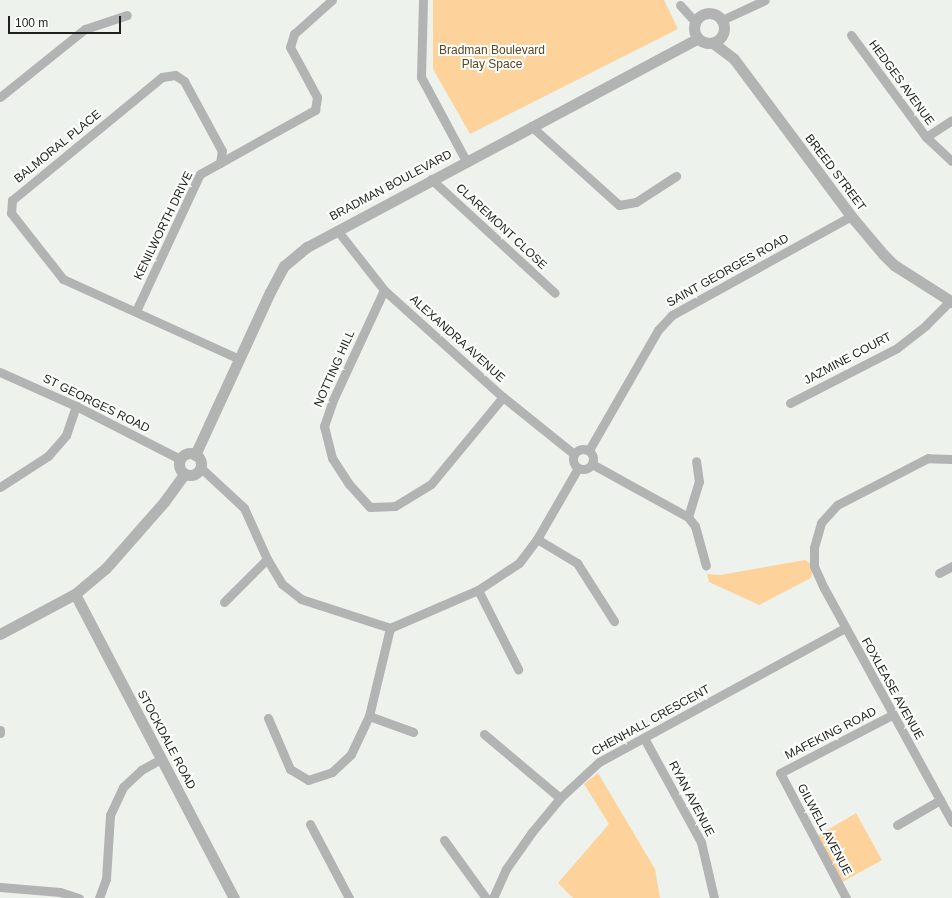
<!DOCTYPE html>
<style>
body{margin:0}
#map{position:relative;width:952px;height:898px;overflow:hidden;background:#eef2ed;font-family:Arial,sans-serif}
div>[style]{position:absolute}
.green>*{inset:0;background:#fed39b}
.minor>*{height:9px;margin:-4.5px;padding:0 4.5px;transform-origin:4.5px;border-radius:4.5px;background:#b1b4b3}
.minor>.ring{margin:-4.5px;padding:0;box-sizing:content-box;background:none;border:9px solid #b1b4b3;border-radius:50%}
.tertiary>*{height:11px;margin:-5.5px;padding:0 5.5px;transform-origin:5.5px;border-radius:5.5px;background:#b1b4b3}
.tertiary>.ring{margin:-5.5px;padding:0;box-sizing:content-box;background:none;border:11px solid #b1b4b3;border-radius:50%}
span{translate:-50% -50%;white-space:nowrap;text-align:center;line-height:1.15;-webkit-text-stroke:4px #fcfffc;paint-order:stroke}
.park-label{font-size:12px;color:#5e4420}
.street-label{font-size:12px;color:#1f201e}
.scale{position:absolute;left:8px;top:16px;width:113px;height:18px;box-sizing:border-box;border:2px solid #1f201e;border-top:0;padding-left:5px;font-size:12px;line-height:14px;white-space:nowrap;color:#1f201e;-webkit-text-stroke:3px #fcfffc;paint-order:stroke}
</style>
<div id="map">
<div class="green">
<i style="clip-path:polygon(433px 0,664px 0,678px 29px,470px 134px,433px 69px)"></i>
<i style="clip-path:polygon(805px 560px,814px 566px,811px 578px,759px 605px,709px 582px,707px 574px,720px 575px)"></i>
<i style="clip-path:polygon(598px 773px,655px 869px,660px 898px,573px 898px,558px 883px,609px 824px,584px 784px)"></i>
<i style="clip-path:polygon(856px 813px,882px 860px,839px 884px,814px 838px)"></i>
</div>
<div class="minor">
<i style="left:423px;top:0;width:77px;rotate:91.5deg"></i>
<i style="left:421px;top:77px;width:95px;rotate:61.8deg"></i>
<i style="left:680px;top:5px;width:24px;rotate:48deg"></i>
<i style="left:722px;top:20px;width:47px;rotate:-24.9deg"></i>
<i style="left:851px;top:35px;width:127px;rotate:53.7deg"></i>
<i style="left:926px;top:137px;width:35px;rotate:43deg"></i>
<i style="left:0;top:97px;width:109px;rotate:-38.7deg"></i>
<i style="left:85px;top:29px;width:44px;rotate:-18.4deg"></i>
<i style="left:531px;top:126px;width:118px;rotate:41.9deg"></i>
<i style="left:619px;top:205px;width:17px;rotate:-10deg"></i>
<i style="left:636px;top:202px;width:48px;rotate:-33deg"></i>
<i style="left:926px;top:137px;width:31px;rotate:-33deg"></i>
<i style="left:220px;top:163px;width:12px;rotate:-81deg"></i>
<i style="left:222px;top:151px;width:80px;rotate:-118.5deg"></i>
<i style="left:184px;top:81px;width:11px;rotate:-146deg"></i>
<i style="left:175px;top:75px;width:13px;rotate:171deg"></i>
<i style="left:162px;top:77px;width:194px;rotate:140.6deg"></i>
<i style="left:12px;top:200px;width:13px;rotate:94deg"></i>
<i style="left:11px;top:213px;width:84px;rotate:51.8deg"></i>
<i style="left:63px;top:279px;width:193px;rotate:24.4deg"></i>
<i style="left:431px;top:179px;width:168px;rotate:42.6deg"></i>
<i style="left:337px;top:230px;width:76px;rotate:51.9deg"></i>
<i style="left:384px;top:290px;width:160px;rotate:42deg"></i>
<i style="left:503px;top:397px;width:91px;rotate:38.8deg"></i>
<i style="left:384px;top:290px;width:121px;rotate:114.9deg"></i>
<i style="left:333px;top:400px;width:28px;rotate:109deg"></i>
<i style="left:324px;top:426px;width:33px;rotate:76deg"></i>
<i style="left:332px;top:458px;width:31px;rotate:57deg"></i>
<i style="left:349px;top:484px;width:31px;rotate:48deg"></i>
<i style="left:370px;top:507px;width:25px;rotate:-2deg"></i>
<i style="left:395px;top:506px;width:42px;rotate:-31.4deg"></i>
<i style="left:431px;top:484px;width:113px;rotate:-50.4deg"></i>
<i style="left:136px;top:311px;width:151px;rotate:-65deg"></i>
<i style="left:200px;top:174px;width:132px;rotate:-29.1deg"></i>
<i style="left:315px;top:110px;width:13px;rotate:-81deg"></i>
<i style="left:317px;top:97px;width:57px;rotate:-118.4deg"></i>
<i style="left:290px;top:47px;width:14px;rotate:-73deg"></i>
<i style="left:294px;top:34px;width:51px;rotate:-41.8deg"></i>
<i style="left:0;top:372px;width:83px;rotate:24.1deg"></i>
<i style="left:76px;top:406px;width:117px;rotate:27deg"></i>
<i style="left:790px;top:403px;width:120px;rotate:-27.2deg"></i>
<i style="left:897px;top:348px;width:37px;rotate:-38deg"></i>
<i style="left:926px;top:325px;width:34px;rotate:-45deg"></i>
<i class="ring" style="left:573px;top:449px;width:11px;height:11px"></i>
<i style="left:589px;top:450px;width:138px;rotate:-60.1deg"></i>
<i style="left:658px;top:330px;width:21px;rotate:-47deg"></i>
<i style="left:672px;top:315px;width:205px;rotate:-28.9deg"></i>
<i style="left:952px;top:459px;width:24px;rotate:-178deg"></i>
<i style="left:928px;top:458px;width:102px;rotate:152.7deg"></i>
<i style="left:837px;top:505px;width:24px;rotate:132deg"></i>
<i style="left:821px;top:523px;width:26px;rotate:106deg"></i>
<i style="left:814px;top:548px;width:18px;rotate:90deg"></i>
<i style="left:814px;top:566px;width:24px;rotate:66deg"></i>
<i style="left:824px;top:588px;width:267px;rotate:61.3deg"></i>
<i style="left:592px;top:464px;width:110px;rotate:28.9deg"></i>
<i style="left:688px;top:517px;width:11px;rotate:52deg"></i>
<i style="left:695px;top:526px;width:41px;rotate:74.6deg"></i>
<i style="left:201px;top:468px;width:59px;rotate:42.9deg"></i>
<i style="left:244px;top:508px;width:56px;rotate:65.7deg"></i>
<i style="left:267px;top:559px;width:29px;rotate:59deg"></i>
<i style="left:282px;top:584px;width:24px;rotate:38deg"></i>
<i style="left:301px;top:599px;width:94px;rotate:18deg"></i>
<i style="left:390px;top:628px;width:96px;rotate:-23.4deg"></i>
<i style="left:478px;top:590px;width:49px;rotate:-33.4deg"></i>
<i style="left:519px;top:563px;width:30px;rotate:-53deg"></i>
<i style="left:537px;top:539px;width:82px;rotate:-60deg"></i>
<i style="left:0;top:487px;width:57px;rotate:-32.9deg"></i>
<i style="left:48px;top:456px;width:28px;rotate:-49deg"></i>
<i style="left:66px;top:435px;width:31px;rotate:-71deg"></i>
<i style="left:688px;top:517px;width:37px;rotate:-73deg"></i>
<i style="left:699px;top:482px;width:21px;rotate:-98deg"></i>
<i style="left:537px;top:539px;width:47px;rotate:31deg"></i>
<i style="left:577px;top:563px;width:69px;rotate:57.5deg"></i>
<i style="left:939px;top:573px;width:15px;rotate:-28deg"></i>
<i style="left:478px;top:590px;width:89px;rotate:63.1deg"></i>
<i style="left:224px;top:602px;width:61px;rotate:-45deg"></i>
<i style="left:369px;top:716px;width:47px;rotate:20deg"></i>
<i style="left:268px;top:718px;width:56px;rotate:66.7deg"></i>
<i style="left:290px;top:769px;width:21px;rotate:31deg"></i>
<i style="left:308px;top:780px;width:25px;rotate:-18deg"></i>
<i style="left:332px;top:772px;width:26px;rotate:-43deg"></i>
<i style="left:351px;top:754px;width:42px;rotate:-64.7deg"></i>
<i style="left:369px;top:716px;width:90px;rotate:-76.6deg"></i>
<i style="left:0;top:730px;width:3px;rotate:90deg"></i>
<i style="left:484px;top:734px;width:99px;rotate:40.1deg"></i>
<i style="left:644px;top:738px;width:119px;rotate:61.3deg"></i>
<i style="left:701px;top:842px;width:57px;rotate:76.9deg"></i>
<i style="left:310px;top:824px;width:84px;rotate:62.2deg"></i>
<i style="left:897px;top:825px;width:50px;rotate:-30.2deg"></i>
<i style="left:444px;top:840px;width:72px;rotate:54.1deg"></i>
<i style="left:0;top:887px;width:60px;rotate:4.8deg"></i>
<i style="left:60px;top:892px;width:20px;rotate:18deg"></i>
<i style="left:99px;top:898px;width:20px;rotate:-70deg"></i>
<i style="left:106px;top:879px;width:64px;rotate:-86.4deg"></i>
<i style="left:110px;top:815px;width:31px;rotate:-65deg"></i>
<i style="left:123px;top:787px;width:25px;rotate:-43deg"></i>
<i style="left:141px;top:770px;width:23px;rotate:-29deg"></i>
<i style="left:493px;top:898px;width:32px;rotate:-66deg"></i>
<i style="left:506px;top:869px;width:45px;rotate:-54.9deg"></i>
<i style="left:532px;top:832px;width:44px;rotate:-50.5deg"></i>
<i style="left:560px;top:798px;width:53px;rotate:-42.7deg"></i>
<i style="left:599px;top:762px;width:280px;rotate:-28.6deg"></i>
<i style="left:846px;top:898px;width:141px;rotate:-117.8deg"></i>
<i style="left:780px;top:773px;width:126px;rotate:-27.4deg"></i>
</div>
<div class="tertiary">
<i class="ring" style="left:694px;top:13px;width:19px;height:19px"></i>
<i style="left:713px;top:43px;width:26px;rotate:37deg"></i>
<i style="left:734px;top:59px;width:196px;rotate:53.3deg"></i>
<i style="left:851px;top:216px;width:50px;rotate:49.9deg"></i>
<i style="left:883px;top:254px;width:16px;rotate:45deg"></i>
<i style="left:894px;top:265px;width:69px;rotate:32.5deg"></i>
<i class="ring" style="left:179px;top:453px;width:11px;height:11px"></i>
<i style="left:195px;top:455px;width:179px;rotate:-65.3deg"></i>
<i style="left:270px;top:292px;width:30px;rotate:-62deg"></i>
<i style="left:284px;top:266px;width:30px;rotate:-40deg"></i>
<i style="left:307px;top:247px;width:443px;rotate:-28.1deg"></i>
<i style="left:75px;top:594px;width:343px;rotate:62.4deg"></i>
<i style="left:0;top:634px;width:85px;rotate:-28.1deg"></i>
<i style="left:75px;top:594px;width:40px;rotate:-40deg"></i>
<i style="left:106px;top:568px;width:88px;rotate:-48.7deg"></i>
<i style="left:164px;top:502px;width:34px;rotate:-54deg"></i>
</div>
<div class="park-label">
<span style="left:492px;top:58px">Bradman Boulevard<br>Play Space</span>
</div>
<div class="street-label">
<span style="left:901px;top:83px;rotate:54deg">HEDGES AVENUE</span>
<span style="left:58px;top:147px;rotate:-39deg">BALMORAL PLACE</span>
<span style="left:835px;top:173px;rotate:53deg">BREED STREET</span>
<span style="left:391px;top:186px;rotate:-28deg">BRADMAN BOULEVARD</span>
<span style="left:164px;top:226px;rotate:-64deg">KENILWORTH DRIVE</span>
<span style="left:501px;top:227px;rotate:43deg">CLAREMONT CLOSE</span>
<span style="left:728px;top:271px;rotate:-29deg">SAINT GEORGES ROAD</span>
<span style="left:457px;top:339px;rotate:42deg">ALEXANDRA AVENUE</span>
<span style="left:848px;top:359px;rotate:-28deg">JAZMINE COURT</span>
<span style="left:335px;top:369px;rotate:-66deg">NOTTING HILL</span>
<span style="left:96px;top:404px;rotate:26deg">ST GEORGES ROAD</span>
<span style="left:892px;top:689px;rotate:61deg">FOXLEASE AVENUE</span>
<span style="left:651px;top:721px;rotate:-29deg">CHENHALL CRESCENT</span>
<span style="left:831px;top:734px;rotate:-27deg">MAFEKING ROAD</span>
<span style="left:166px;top:740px;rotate:62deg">STOCKDALE ROAD</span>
<span style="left:691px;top:799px;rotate:62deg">RYAN AVENUE</span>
<span style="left:824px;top:830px;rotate:62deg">GILWELL AVENUE</span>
</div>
<div class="scale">100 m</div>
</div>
